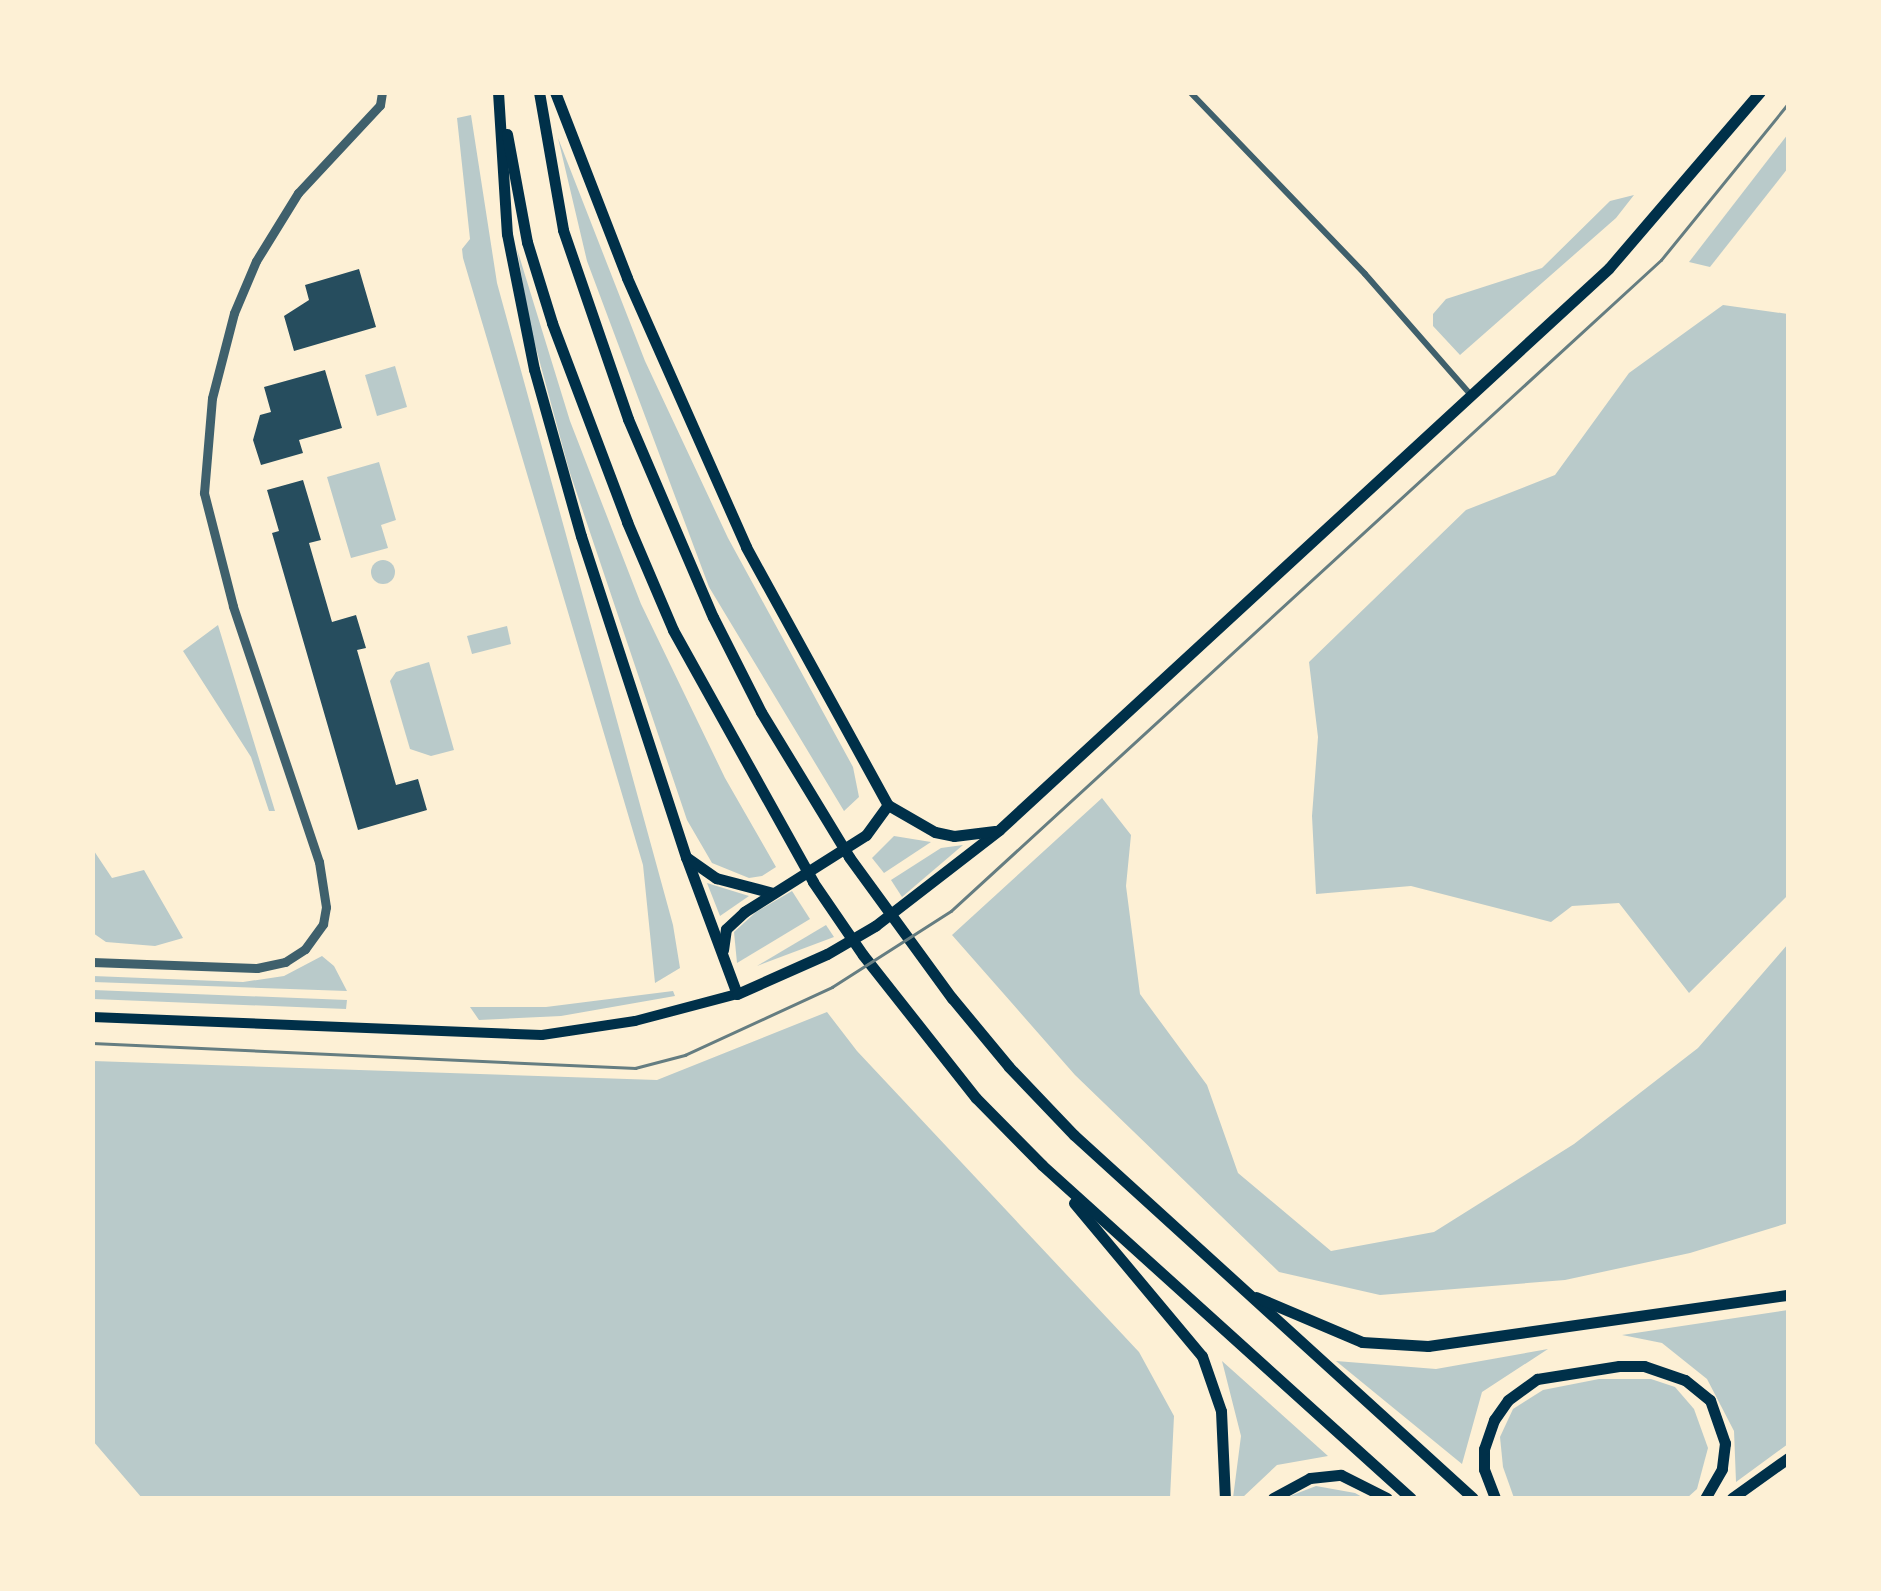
<!DOCTYPE html>
<style>
body{margin:0}
#map{position:relative;width:1881px;height:1591px;overflow:hidden;background:#fdf0d5;font-family:"Work Sans",sans-serif}
div>[style]{position:absolute}
.green>*{inset:0;background:#b9caca}
.round{border-radius:50%}
.building>*{inset:0;background:#264d5e}
.minor>*{height:6px;margin:-3px;padding:0 3px;transform-origin:3px;border-radius:3px;background:#3f606c}
.tertiary>*{height:9px;margin:-4.5px;padding:0 4.5px;transform-origin:4.5px;border-radius:4.5px;background:#3f606c}
.secondary>*{height:10px;margin:-5px;padding:0 5px;transform-origin:5px;border-radius:5px;background:#003049}
.primary>*{height:11px;margin:-5.5px;padding:0 5.5px;transform-origin:5.5px;border-radius:5.5px;background:#003049}
.tram>*{height:2.5px;margin:-1.25px;padding:0 1.25px;transform-origin:1.25px;border-radius:1.25px;background:#657d81}
span{translate:-50% -50%;white-space:nowrap;text-align:center;line-height:1.15;-webkit-text-stroke:10px #fdf0d5;paint-order:stroke}
.frame{position:absolute;inset:0;border:95px solid #fdf0d5;pointer-events:none}
</style>
<div id="map">
<div class="green">
<i style="clip-path:polygon(471px 115px,497px 283px,673px 925px,680px 968px,655px 983px,643px 865px,463px 258px,462px 249px,470px 239px,457px 118px)"></i>
<i style="clip-path:polygon(1788px 134px,1788px 168px,1710px 267px,1689px 262px)"></i>
<i style="clip-path:polygon(558px 138px,645px 361px,728px 538px,853px 767px,859px 797px,844px 811px,709px 587px,587px 261px)"></i>
<i style="clip-path:polygon(1634px 195px,1616px 218px,1460px 355px,1433px 326px,1433px 314px,1446px 299px,1542px 268px,1610px 201px)"></i>
<i style="clip-path:polygon(517px 249px,570px 421px,641px 604px,725px 778px,776px 867px,762px 876px,749px 878px,712px 863px,687px 820px,569px 470px,530px 326px)"></i>
<i style="clip-path:polygon(1723px 305px,1788px 314px,1788px 895px,1689px 993px,1619px 903px,1572px 906px,1551px 922px,1411px 886px,1316px 894px,1312px 816px,1318px 737px,1309px 662px,1466px 510px,1555px 475px,1629px 373px)"></i>
<i style="clip-path:polygon(395px 366px,407px 407px,377px 416px,365px 375px)"></i>
<i style="clip-path:polygon(379px 462px,396px 520px,381px 525px,388px 548px,351px 558px,327px 477px)"></i>
<i class="round" style="left:371px;top:560px;width:24px;height:24px"></i>
<i style="clip-path:polygon(218px 625px,275px 811px,269px 811px,251px 757px,183px 651px)"></i>
<i style="clip-path:polygon(507px 626px,511px 644px,472px 654px,467px 636px)"></i>
<i style="clip-path:polygon(429px 662px,454px 750px,431px 756px,410px 749px,390px 681px,396px 672px)"></i>
<i style="clip-path:polygon(1102px 798px,1131px 835px,1126px 886px,1140px 994px,1207px 1085px,1238px 1173px,1331px 1251px,1434px 1232px,1574px 1144px,1698px 1048px,1788px 944px,1788px 1223px,1690px 1253px,1565px 1280px,1380px 1295px,1279px 1272px,1075px 1075px,952px 935px)"></i>
<i style="clip-path:polygon(894px 836px,931px 842px,884px 873px,872px 858px)"></i>
<i style="clip-path:polygon(963px 845px,902px 897px,891px 880px,941px 848px)"></i>
<i style="clip-path:polygon(92px 848px,112px 878px,144px 870px,183px 938px,155px 946px,106px 942px,93px 933px)"></i>
<i style="clip-path:polygon(707px 883px,749px 896px,720px 916px)"></i>
<i style="clip-path:polygon(792px 891px,810px 919px,737px 963px,734px 932px,756px 912px)"></i>
<i style="clip-path:polygon(826px 925px,834px 937px,757px 966px)"></i>
<i style="clip-path:polygon(322px 956px,334px 966px,347px 991px,93px 982px,93px 976px,243px 982px,284px 976px)"></i>
<i style="clip-path:polygon(93px 990px,347px 1000px,346px 1009px,93px 999px)"></i>
<i style="clip-path:polygon(673px 991px,675px 996px,561px 1016px,479px 1020px,470px 1007px,546px 1007px)"></i>
<i style="clip-path:polygon(827px 1012px,857px 1051px,1139px 1352px,1174px 1416px,1170px 1498px,142px 1498px,93px 1441px,93px 1061px,657px 1080px)"></i>
<i style="clip-path:polygon(1788px 1310px,1788px 1444px,1736px 1482px,1734px 1431px,1707px 1379px,1662px 1343px,1622px 1335px)"></i>
<i style="clip-path:polygon(1548px 1349px,1482px 1392px,1462px 1464px,1336px 1361px,1436px 1369px)"></i>
<i style="clip-path:polygon(1222px 1361px,1328px 1456px,1277px 1465px,1242px 1498px,1233px 1498px,1241px 1436px)"></i>
<i style="clip-path:polygon(1599px 1379px,1651px 1379px,1675px 1387px,1694px 1409px,1708px 1448px,1697px 1489px,1687px 1498px,1514px 1498px,1503px 1467px,1500px 1437px,1513px 1409px,1543px 1390px)"></i>
<i style="clip-path:polygon(1316px 1486px,1355px 1493px,1364px 1498px,1285px 1498px)"></i>
</div>
<div class="building">
<i style="clip-path:polygon(359px 269px,376px 327px,294px 351px,284px 316px,309px 300px,305px 285px)"></i>
<i style="clip-path:polygon(325px 370px,342px 428px,299px 440px,303px 453px,261px 465px,253px 440px,260px 415px,271px 412px,264px 387px)"></i>
<i style="clip-path:polygon(303px 480px,321px 540px,309px 543px,332px 622px,356px 615px,366px 648px,357px 650px,396px 785px,418px 779px,427px 810px,358px 830px,272px 533px,279px 531px,267px 490px)"></i>
</div>
<div class="minor">
<i style="left:1190px;top:92px;width:252px;rotate:46.1deg"></i>
<i style="left:1365px;top:274px;width:159px;rotate:48.8deg"></i>
</div>
<div class="tertiary">
<i style="left:92px;top:962px;width:165px;rotate:2.1deg"></i>
<i style="left:257px;top:968px;width:29px;rotate:-12deg"></i>
<i style="left:285px;top:962px;width:24px;rotate:-33deg"></i>
<i style="left:305px;top:949px;width:31px;rotate:-54deg"></i>
<i style="left:323px;top:924px;width:17px;rotate:-80deg"></i>
<i style="left:326px;top:907px;width:46px;rotate:-98.8deg"></i>
<i style="left:319px;top:862px;width:270px;rotate:-108.6deg"></i>
<i style="left:233px;top:606px;width:117px;rotate:-104.4deg"></i>
<i style="left:204px;top:493px;width:95px;rotate:-85.2deg"></i>
<i style="left:212px;top:398px;width:88px;rotate:-75.5deg"></i>
<i style="left:234px;top:313px;width:56px;rotate:-67.1deg"></i>
<i style="left:256px;top:261px;width:80px;rotate:-58.3deg"></i>
<i style="left:298px;top:193px;width:120px;rotate:-47deg"></i>
<i style="left:380px;top:105px;width:13px;rotate:-81deg"></i>
</div>
<div class="secondary">
<i style="left:92px;top:1017px;width:450px;rotate:2.3deg"></i>
<i style="left:542px;top:1035px;width:94px;rotate:-8.6deg"></i>
<i style="left:635px;top:1021px;width:106px;rotate:-14.8deg"></i>
</div>
<div class="primary">
<i style="left:498px;top:92px;width:142px;rotate:86.4deg"></i>
<i style="left:507px;top:234px;width:138px;rotate:78.7deg"></i>
<i style="left:534px;top:369px;width:173px;rotate:74.3deg"></i>
<i style="left:581px;top:536px;width:338px;rotate:71.9deg"></i>
<i style="left:686px;top:857px;width:146px;rotate:69.6deg"></i>
<i style="left:737px;top:994px;width:98px;rotate:-24deg"></i>
<i style="left:827px;top:954px;width:56px;rotate:-30.3deg"></i>
<i style="left:875px;top:926px;width:157px;rotate:-37.7deg"></i>
<i style="left:999px;top:830px;width:829px;rotate:-42.65deg"></i>
<i style="left:1609px;top:268px;width:232px;rotate:-49.4deg"></i>
<i style="left:539px;top:92px;width:140px;rotate:80.1deg"></i>
<i style="left:563px;top:230px;width:200px;rotate:71deg"></i>
<i style="left:628px;top:419px;width:215px;rotate:66.8deg"></i>
<i style="left:713px;top:617px;width:106px;rotate:63.2deg"></i>
<i style="left:761px;top:712px;width:170px;rotate:58.7deg"></i>
<i style="left:849px;top:857px;width:175px;rotate:53.9deg"></i>
<i style="left:952px;top:998px;width:89px;rotate:50.4deg"></i>
<i style="left:1009px;top:1067px;width:94px;rotate:46.3deg"></i>
<i style="left:1074px;top:1135px;width:539px;rotate:42.3deg"></i>
<i style="left:555px;top:92px;width:199px;rotate:68.8deg"></i>
<i style="left:627px;top:278px;width:294px;rotate:66.1deg"></i>
<i style="left:746px;top:547px;width:294px;rotate:61.2deg"></i>
<i style="left:888px;top:805px;width:54px;rotate:29.9deg"></i>
<i style="left:935px;top:832px;width:19px;rotate:12deg"></i>
<i style="left:954px;top:836px;width:41px;rotate:-7deg"></i>
<i style="left:507px;top:134px;width:110px;rotate:79.5deg"></i>
<i style="left:527px;top:242px;width:85px;rotate:72.8deg"></i>
<i style="left:552px;top:323px;width:213px;rotate:69.3deg"></i>
<i style="left:627px;top:522px;width:117px;rotate:66.9deg"></i>
<i style="left:673px;top:630px;width:288px;rotate:60.9deg"></i>
<i style="left:813px;top:882px;width:88px;rotate:55.6deg"></i>
<i style="left:863px;top:955px;width:182px;rotate:51.7deg"></i>
<i style="left:976px;top:1098px;width:94px;rotate:45.4deg"></i>
<i style="left:1042px;top:1165px;width:497px;rotate:42.1deg"></i>
<i style="left:686px;top:857px;width:37px;rotate:35deg"></i>
<i style="left:716px;top:878px;width:59px;rotate:14.7deg"></i>
<i style="left:723px;top:950px;width:21px;rotate:-82deg"></i>
<i style="left:726px;top:929px;width:25px;rotate:-43deg"></i>
<i style="left:744px;top:912px;width:144px;rotate:-32.3deg"></i>
<i style="left:866px;top:835px;width:37px;rotate:-54deg"></i>
<i style="left:1074px;top:1203px;width:199px;rotate:50.1deg"></i>
<i style="left:1202px;top:1356px;width:58px;rotate:70.9deg"></i>
<i style="left:1221px;top:1411px;width:87px;rotate:87.4deg"></i>
<i style="left:1256px;top:1297px;width:115px;rotate:23deg"></i>
<i style="left:1362px;top:1342px;width:66px;rotate:3.5deg"></i>
<i style="left:1428px;top:1346px;width:364px;rotate:-8.1deg"></i>
<i style="left:1273px;top:1498px;width:42px;rotate:-28.4deg"></i>
<i style="left:1310px;top:1478px;width:31px;rotate:-6deg"></i>
<i style="left:1341px;top:1475px;width:51px;rotate:26.6deg"></i>
<i style="left:1495px;top:1498px;width:31px;rotate:-111deg"></i>
<i style="left:1484px;top:1469px;width:20px;rotate:-90deg"></i>
<i style="left:1484px;top:1449px;width:31px;rotate:-71deg"></i>
<i style="left:1494px;top:1420px;width:24px;rotate:-55deg"></i>
<i style="left:1508px;top:1400px;width:36px;rotate:-36deg"></i>
<i style="left:1537px;top:1379px;width:83px;rotate:-9deg"></i>
<i style="left:1619px;top:1366px;width:25px"></i>
<i style="left:1644px;top:1366px;width:43px;rotate:18.9deg"></i>
<i style="left:1685px;top:1380px;width:32px;rotate:39deg"></i>
<i style="left:1710px;top:1400px;width:46px;rotate:70.8deg"></i>
<i style="left:1725px;top:1443px;width:26px;rotate:97deg"></i>
<i style="left:1722px;top:1469px;width:34px;rotate:120deg"></i>
<i style="left:1732px;top:1498px;width:69px;rotate:-35.5deg"></i>
</div>
<div class="tram">
<i style="left:92px;top:1043px;width:544px;rotate:2.64deg"></i>
<i style="left:635px;top:1068px;width:52px;rotate:-14.6deg"></i>
<i style="left:685px;top:1055px;width:162px;rotate:-24.8deg"></i>
<i style="left:832px;top:987px;width:141px;rotate:-32.6deg"></i>
<i style="left:951px;top:911px;width:963px;rotate:-42.52deg"></i>
<i style="left:1661px;top:260px;width:201px;rotate:-50.9deg"></i>
</div>
<div class="frame"></div>
</div>
